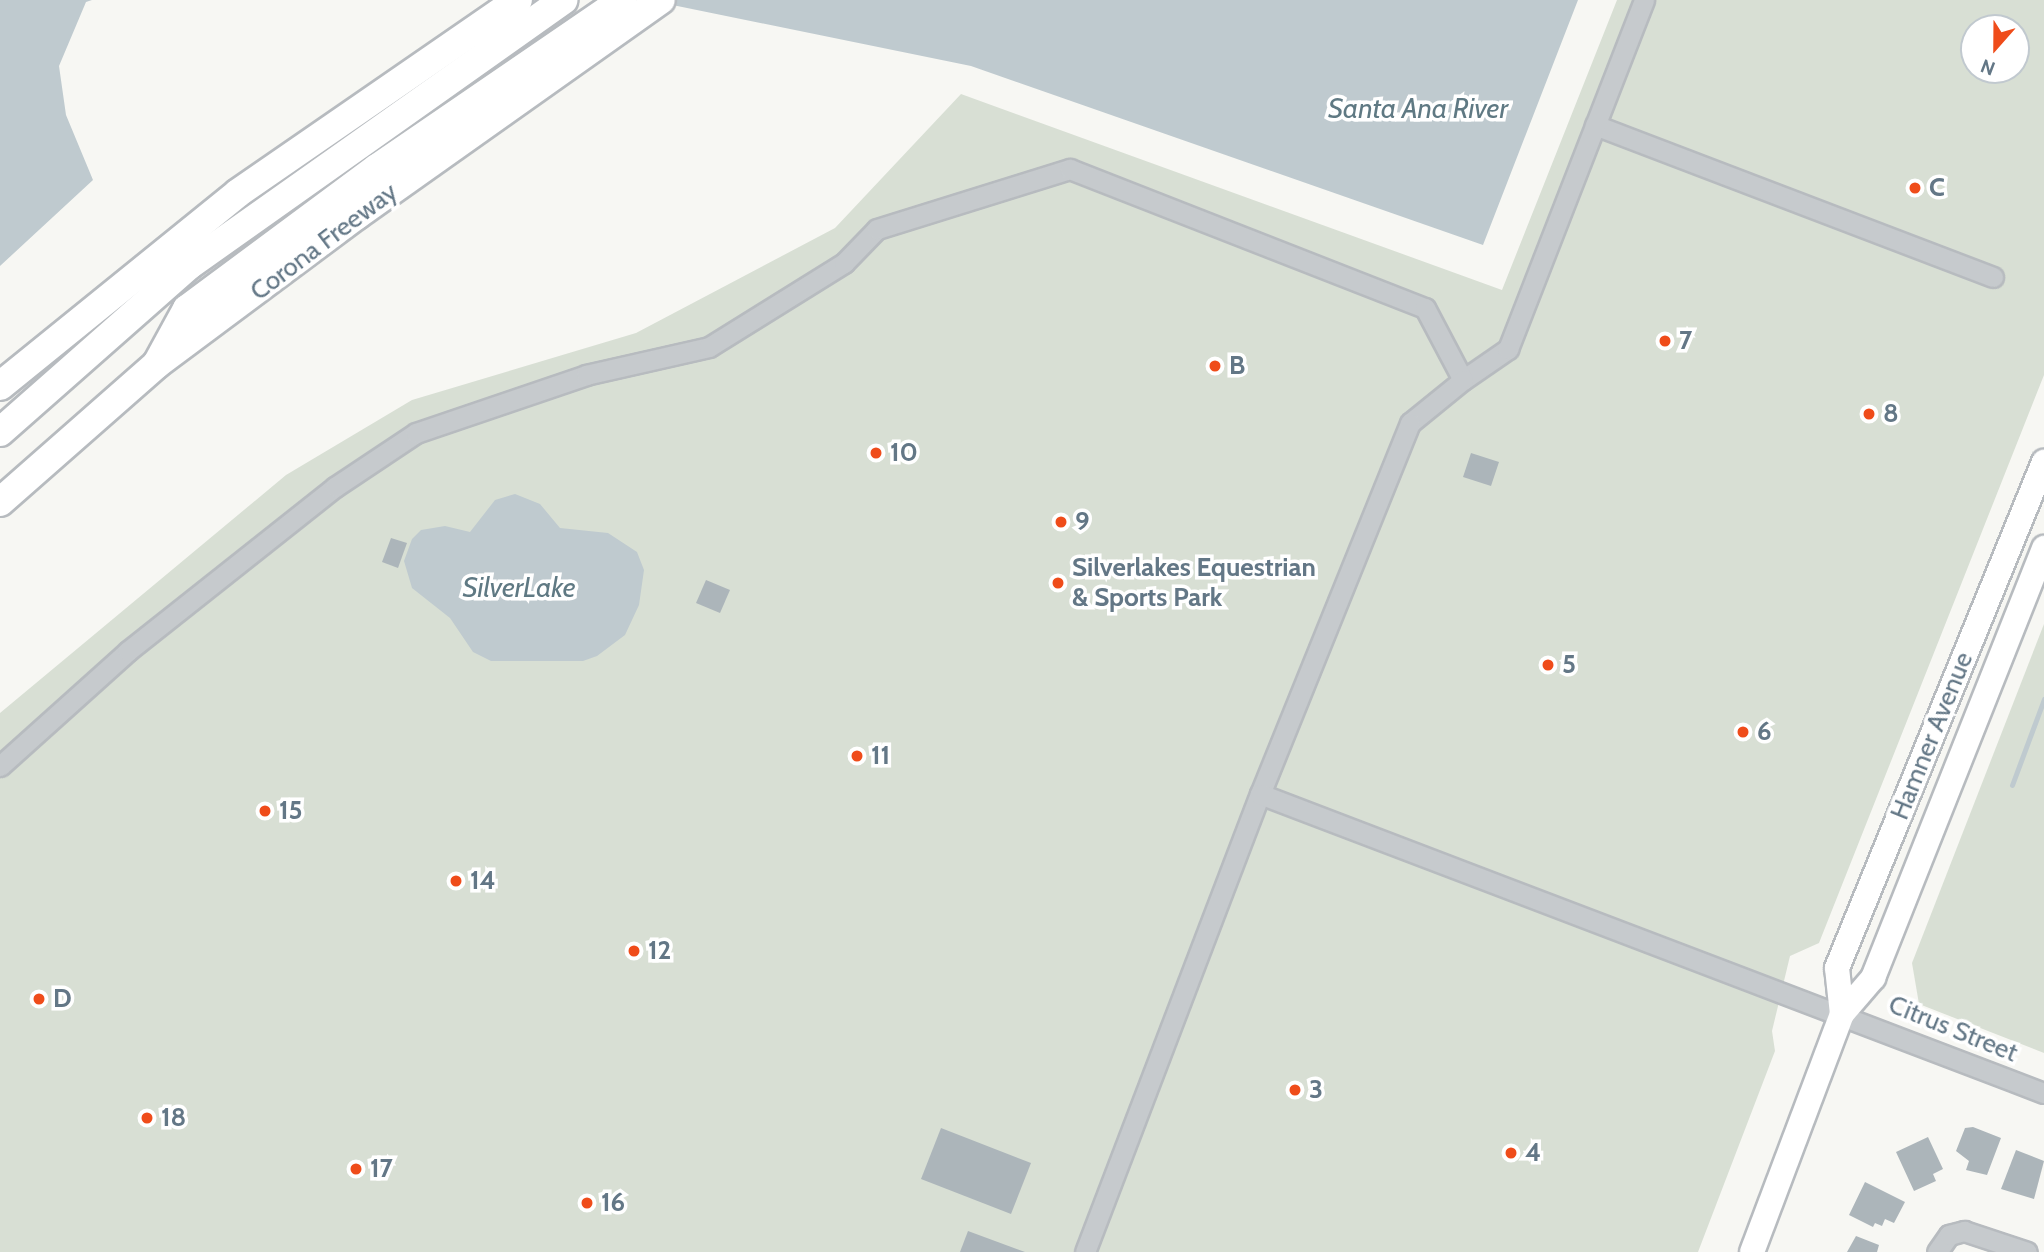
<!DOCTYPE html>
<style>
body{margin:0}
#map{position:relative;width:2044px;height:1252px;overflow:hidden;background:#f7f7f3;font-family:Cabin,sans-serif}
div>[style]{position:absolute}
.green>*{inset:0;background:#d8dfd4}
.water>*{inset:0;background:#bfcacf}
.stream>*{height:5px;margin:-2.5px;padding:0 2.5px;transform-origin:2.5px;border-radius:2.5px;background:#bfcacf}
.building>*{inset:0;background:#acb5ba}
.roads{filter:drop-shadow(2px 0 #b7bbbf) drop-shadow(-2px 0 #b7bbbf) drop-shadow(0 2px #b7bbbf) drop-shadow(0 -2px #b7bbbf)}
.minor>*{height:19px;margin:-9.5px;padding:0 9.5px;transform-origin:9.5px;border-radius:9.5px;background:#c6cacd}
.major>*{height:24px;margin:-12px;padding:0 12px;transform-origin:12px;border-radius:12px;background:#fff}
.highway>*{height:28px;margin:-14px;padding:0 14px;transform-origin:14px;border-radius:14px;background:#fff}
.dots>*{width:19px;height:19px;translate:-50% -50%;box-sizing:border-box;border:4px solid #fff;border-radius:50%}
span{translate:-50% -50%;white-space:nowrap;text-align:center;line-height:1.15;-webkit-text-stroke:7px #fff;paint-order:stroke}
.poi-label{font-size:26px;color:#637786;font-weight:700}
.left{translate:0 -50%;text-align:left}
.street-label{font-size:26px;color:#637786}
.water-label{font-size:28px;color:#5f7983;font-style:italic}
.north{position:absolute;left:1960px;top:14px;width:70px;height:70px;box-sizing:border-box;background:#fff;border:2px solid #c1c9cf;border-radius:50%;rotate:201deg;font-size:19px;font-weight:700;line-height:28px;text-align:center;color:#637786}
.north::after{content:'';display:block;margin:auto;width:24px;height:32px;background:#ef4c1a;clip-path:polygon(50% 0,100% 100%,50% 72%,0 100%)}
</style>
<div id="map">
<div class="green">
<i style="clip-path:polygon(evenodd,1617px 0,2044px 0,2044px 375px,1819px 943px,1790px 956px,1772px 1031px,1775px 1051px,1698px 1252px,0 1252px,0 713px,286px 475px,412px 400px,636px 333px,835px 228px,961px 94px,1502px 290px,1617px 0,1974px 28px,2016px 28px,2016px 70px,1974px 70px,1974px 28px)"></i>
<i style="clip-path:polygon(2044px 624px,2044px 1053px,1919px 1004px,1912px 963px)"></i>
</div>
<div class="water">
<i style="clip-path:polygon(0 0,92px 0,86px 2px,59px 66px,66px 115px,93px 180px,0 266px)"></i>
<i style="clip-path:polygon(648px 0,1578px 0,1483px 245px,971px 66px)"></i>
<i style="clip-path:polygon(515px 494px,540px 504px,560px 528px,608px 533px,637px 552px,644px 570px,639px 605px,625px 635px,597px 656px,583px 661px,491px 661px,473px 652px,450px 618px,412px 588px,404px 561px,412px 539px,421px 530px,445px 526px,470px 532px,495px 500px)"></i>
</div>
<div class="stream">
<i style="left:2012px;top:785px;width:92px;rotate:-69.6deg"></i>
</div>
<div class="building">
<i style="clip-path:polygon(1471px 453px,1499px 462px,1491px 486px,1463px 477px)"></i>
<i style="clip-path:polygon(391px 538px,407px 543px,398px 568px,382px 562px)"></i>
<i style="clip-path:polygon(706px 580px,730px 590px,720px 613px,696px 603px)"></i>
<i style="clip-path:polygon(1973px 1127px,2001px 1138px,1987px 1175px,1966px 1170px,1969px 1161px,1956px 1151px,1965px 1128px)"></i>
<i style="clip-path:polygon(941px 1128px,1031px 1163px,1011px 1214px,921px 1179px)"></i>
<i style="clip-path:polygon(1928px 1137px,1943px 1169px,1933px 1174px,1936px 1181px,1914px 1191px,1896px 1152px)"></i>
<i style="clip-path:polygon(2016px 1150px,2044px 1161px,2034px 1199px,2001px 1189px)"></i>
<i style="clip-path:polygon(1865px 1182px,1905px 1202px,1894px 1223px,1885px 1219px,1882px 1226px,1875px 1223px,1873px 1227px,1849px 1215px)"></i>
<i style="clip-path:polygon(968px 1231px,1025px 1252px,960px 1252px)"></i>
<i style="clip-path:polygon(1856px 1236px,1879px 1245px,1877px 1252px,1847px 1252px)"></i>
</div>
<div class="roads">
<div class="minor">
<i style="left:1595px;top:125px;width:426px;rotate:20.9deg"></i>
<i style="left:1463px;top:380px;width:55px;rotate:-34.6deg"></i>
<i style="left:1508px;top:349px;width:375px;rotate:-68.7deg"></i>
<i style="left:0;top:766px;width:172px;rotate:-41.9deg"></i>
<i style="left:128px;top:651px;width:264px;rotate:-38.4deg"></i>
<i style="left:335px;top:487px;width:97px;rotate:-33.7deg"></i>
<i style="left:416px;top:433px;width:180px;rotate:-18.8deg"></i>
<i style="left:586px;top:375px;width:126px;rotate:-12.8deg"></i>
<i style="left:709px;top:347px;width:159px;rotate:-31.9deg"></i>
<i style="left:844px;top:263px;width:47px;rotate:-45.9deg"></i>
<i style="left:877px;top:229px;width:202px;rotate:-17.3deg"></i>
<i style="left:1070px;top:169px;width:381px;rotate:21.4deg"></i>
<i style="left:1425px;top:308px;width:81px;rotate:62.2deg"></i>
<i style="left:1463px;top:380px;width:68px;rotate:140.9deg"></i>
<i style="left:1410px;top:423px;width:400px;rotate:112deg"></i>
<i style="left:1085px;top:1252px;width:490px;rotate:-69.1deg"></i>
<i style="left:1260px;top:794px;width:839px;rotate:20.88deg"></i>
<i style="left:1937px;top:1252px;width:21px;rotate:-55deg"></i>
<i style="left:1949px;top:1235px;width:16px;rotate:-15deg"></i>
<i style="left:1964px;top:1231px;width:66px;rotate:18.4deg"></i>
</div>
<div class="major">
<i style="left:1842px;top:1014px;width:46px;rotate:-96.2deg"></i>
<i style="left:1837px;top:968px;width:547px;rotate:-67.75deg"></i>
<i style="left:1752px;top:1252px;width:254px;rotate:-69.3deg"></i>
<i style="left:1842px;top:1014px;width:48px;rotate:-49.3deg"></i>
<i style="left:1873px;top:978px;width:463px;rotate:-68.3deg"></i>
</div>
<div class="highway">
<i style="left:158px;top:362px;width:60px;rotate:-61.3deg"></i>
<i style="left:187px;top:309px;width:237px;rotate:-36.6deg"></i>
<i style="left:377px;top:168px;width:297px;rotate:-34.4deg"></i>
<i style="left:0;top:386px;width:306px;rotate:-39deg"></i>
<i style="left:238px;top:193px;width:340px;rotate:-34.6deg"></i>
<i style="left:0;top:432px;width:251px;rotate:-41.4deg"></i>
<i style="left:188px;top:266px;width:460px;rotate:-35.3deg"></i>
<i style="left:0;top:502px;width:209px;rotate:-41.3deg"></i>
<i style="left:157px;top:364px;width:249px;rotate:-36.7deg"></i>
<i style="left:357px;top:215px;width:372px;rotate:-35.3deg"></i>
</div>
</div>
<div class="dots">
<i style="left:1915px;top:188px;background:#ef4c1a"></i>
<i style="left:1665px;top:341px;background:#ef4c1a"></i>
<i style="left:1215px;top:366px;background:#ef4c1a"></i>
<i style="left:1869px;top:414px;background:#ef4c1a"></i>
<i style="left:876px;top:453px;background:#ef4c1a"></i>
<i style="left:1061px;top:522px;background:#ef4c1a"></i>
<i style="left:1058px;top:583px;background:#ef4c1a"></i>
<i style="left:1548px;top:665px;background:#ef4c1a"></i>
<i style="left:1743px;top:732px;background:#ef4c1a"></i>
<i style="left:857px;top:756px;background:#ef4c1a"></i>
<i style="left:265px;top:811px;background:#ef4c1a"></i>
<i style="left:456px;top:881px;background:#ef4c1a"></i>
<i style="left:634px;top:951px;background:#ef4c1a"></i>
<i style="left:39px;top:999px;background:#ef4c1a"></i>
<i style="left:1295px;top:1090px;background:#ef4c1a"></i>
<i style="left:147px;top:1118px;background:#ef4c1a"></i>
<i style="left:1511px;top:1153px;background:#ef4c1a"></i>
<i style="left:356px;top:1169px;background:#ef4c1a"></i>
<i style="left:587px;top:1203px;background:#ef4c1a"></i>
</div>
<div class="poi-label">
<span class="left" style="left:1929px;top:188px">C</span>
<span class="left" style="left:1679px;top:341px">7</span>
<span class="left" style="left:1229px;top:366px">B</span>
<span class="left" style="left:1883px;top:414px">8</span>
<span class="left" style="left:890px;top:453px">10</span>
<span class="left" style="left:1075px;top:522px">9</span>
<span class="left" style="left:1072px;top:583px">Silverlakes Equestrian<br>&amp; Sports Park</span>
<span class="left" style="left:1562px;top:665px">5</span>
<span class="left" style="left:1757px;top:732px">6</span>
<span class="left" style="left:871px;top:756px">11</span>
<span class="left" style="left:279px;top:811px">15</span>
<span class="left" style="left:470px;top:881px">14</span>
<span class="left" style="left:648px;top:951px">12</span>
<span class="left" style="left:53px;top:999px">D</span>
<span class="left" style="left:1309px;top:1090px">3</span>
<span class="left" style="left:161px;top:1118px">18</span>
<span class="left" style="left:1525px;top:1153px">4</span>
<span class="left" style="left:370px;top:1169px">17</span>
<span class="left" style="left:601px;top:1203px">16</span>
</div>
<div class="street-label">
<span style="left:324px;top:242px;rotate:-37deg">Corona Freeway</span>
<span style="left:1932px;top:736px;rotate:-68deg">Hamner Avenue</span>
<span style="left:1953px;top:1029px;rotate:22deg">Citrus Street</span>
</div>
<div class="water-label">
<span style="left:1418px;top:108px">Santa Ana River</span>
<span style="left:519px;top:587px">SilverLake</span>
</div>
<div class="north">N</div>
</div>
